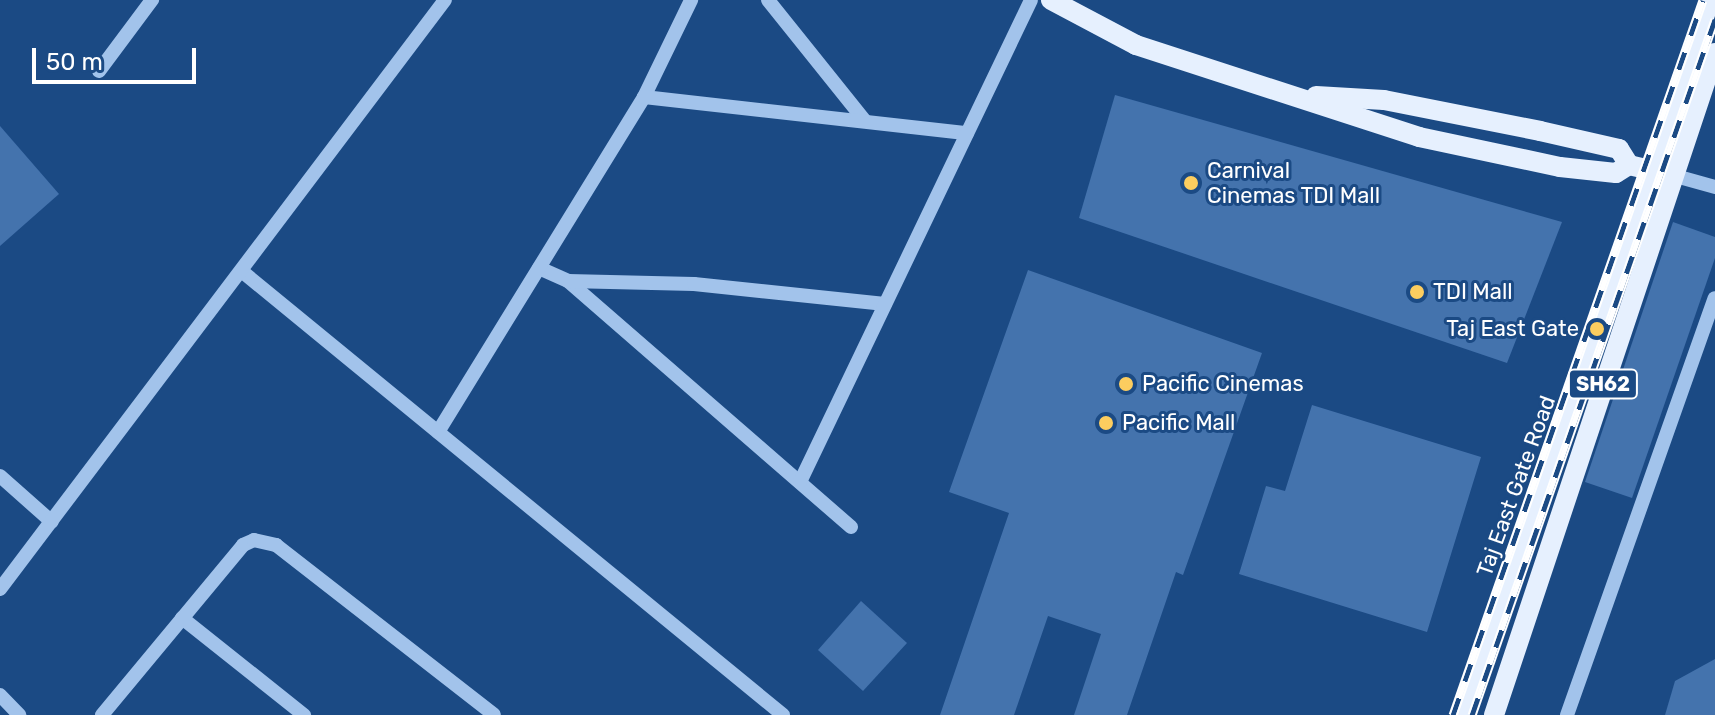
<!DOCTYPE html>
<style>
body{margin:0}
#map{position:relative;width:1715px;height:715px;overflow:hidden;background:#1b4a84;font-family:Rubik,sans-serif}
div>[style]{position:absolute}
.building>*{inset:0;background:#4473ad}
.minor>*{height:14px;margin:-7px;padding:0 7px;transform-origin:7px;border-radius:7px;background:#a2c3eb}
.major>*{height:20px;margin:-10px;padding:0 10px;transform-origin:10px;border-radius:10px;background:#e6f0fe}
.rail>*{height:9px;margin-top:-4.5px;transform-origin:0;background:repeating-linear-gradient(90deg,#1b4a84 0 18px,#fff 0 36px);box-sizing:border-box;border-block:2px solid #fff}
.dots>*{width:22px;height:22px;translate:-50% -50%;box-sizing:border-box;border:4px solid #1b4a84;border-radius:50%}
span{translate:-50% -50%;white-space:nowrap;text-align:center;line-height:1.15;-webkit-text-stroke:6px #1b4a84;paint-order:stroke}
.shield-label span{padding:2px 6px;background:#1b4a84;border:2px solid;border-radius:6px;-webkit-text-stroke-width:0}
.shield-label{font-size:20px;color:#fff;font-weight:700}
.poi-label{font-size:22px;color:#fff}
.left{translate:0 -50%;text-align:left}
.right{translate:-100% -50%;text-align:right}
.street-label{font-size:22px;color:#fff}
.scale{position:absolute;left:32px;top:48px;width:164px;height:36px;box-sizing:border-box;border:4px solid #fff;border-top:0;padding-left:10px;font-size:24px;line-height:28px;white-space:nowrap;color:#fff;-webkit-text-stroke:6px #1b4a84;paint-order:stroke}
</style>
<div id="map">
<div class="building">
<i style="clip-path:polygon(1115px 95px,1562px 222px,1507px 363px,1079px 218px)"></i>
<i style="clip-path:polygon(0 126px,59px 194px,0 246px)"></i>
<i style="clip-path:polygon(1673px 222px,1715px 237px,1715px 258px,1632px 498px,1585px 482px)"></i>
<i style="clip-path:polygon(1028px 270px,1262px 353px,1183px 575px,1176px 572px,1127px 715px,1074px 715px,1101px 634px,1048px 616px,1014px 715px,940px 715px,1009px 513px,949px 492px)"></i>
<i style="clip-path:polygon(1312px 405px,1481px 457px,1427px 632px,1239px 574px,1266px 486px,1285px 491px)"></i>
<i style="clip-path:polygon(861px 601px,907px 643px,863px 691px,818px 650px)"></i>
<i style="clip-path:polygon(1715px 659px,1715px 715px,1665px 715px,1675px 681px)"></i>
</div>
<div class="minor">
<i style="left:768px;top:0;width:154px;rotate:51.3deg"></i>
<i style="left:99px;top:71px;width:89px;rotate:-53.3deg"></i>
<i style="left:644px;top:97px;width:108px;rotate:-64.1deg"></i>
<i style="left:1672px;top:175px;width:45px;rotate:15.6deg"></i>
<i style="left:539px;top:268px;width:32px;rotate:24deg"></i>
<i style="left:568px;top:281px;width:375px;rotate:41deg"></i>
<i style="left:244px;top:273px;width:697px;rotate:39.35deg"></i>
<i style="left:568px;top:281px;width:126px;rotate:1.4deg"></i>
<i style="left:694px;top:284px;width:192px;rotate:6deg"></i>
<i style="left:438px;top:432px;width:393px;rotate:-58.4deg"></i>
<i style="left:644px;top:97px;width:325px;rotate:6.4deg"></i>
<i style="left:0;top:476px;width:69px;rotate:41.5deg"></i>
<i style="left:800px;top:482px;width:534px;rotate:-64.39deg"></i>
<i style="left:0;top:589px;width:738px;rotate:-52.93deg"></i>
<i style="left:182px;top:618px;width:156px;rotate:38.5deg"></i>
<i style="left:0;top:695px;width:28px;rotate:46deg"></i>
<i style="left:102px;top:715px;width:221px;rotate:-50.3deg"></i>
<i style="left:243px;top:545px;width:12px;rotate:-24deg"></i>
<i style="left:254px;top:540px;width:23px;rotate:13deg"></i>
<i style="left:276px;top:545px;width:276px;rotate:37.9deg"></i>
<i style="left:1567px;top:715px;width:442px;rotate:-70.5deg"></i>
</div>
<div class="major">
<i style="left:1051px;top:0;width:96px;rotate:27.9deg"></i>
<i style="left:1136px;top:45px;width:298px;rotate:18deg"></i>
<i style="left:1419px;top:137px;width:144px;rotate:12deg"></i>
<i style="left:1560px;top:167px;width:56px;rotate:6.1deg"></i>
<i style="left:1616px;top:173px;width:15px;rotate:-32deg"></i>
<i style="left:1316px;top:96px;width:68px;rotate:3.4deg"></i>
<i style="left:1384px;top:100px;width:159px;rotate:11.2deg"></i>
<i style="left:1540px;top:131px;width:81px;rotate:12.8deg"></i>
<i style="left:1619px;top:149px;width:19px;rotate:58deg"></i>
<i style="left:1629px;top:165px;width:13px;rotate:13deg"></i>
<i style="left:1460px;top:715px;width:757px;rotate:-70.73deg"></i>
<i style="left:1494px;top:715px;width:698px;rotate:-71.54deg"></i>
</div>
<div class="rail">
<i style="left:1453px;top:715px;width:757px;rotate:-70.73deg"></i>
<i style="left:1472px;top:715px;width:737px;rotate:-70.75deg"></i>
</div>
<div class="dots">
<i style="left:1191px;top:183px;background:#fccd5f"></i>
<i style="left:1417px;top:292px;background:#fccd5f"></i>
<i style="left:1597px;top:329px;background:#fccd5f"></i>
<i style="left:1126px;top:384px;background:#fccd5f"></i>
<i style="left:1106px;top:423px;background:#fccd5f"></i>
</div>
<div class="shield-label">
<span style="left:1603px;top:384px">SH62</span>
</div>
<div class="poi-label">
<span class="left" style="left:1207px;top:183px">Carnival<br>Cinemas TDI Mall</span>
<span class="left" style="left:1433px;top:292px">TDI Mall</span>
<span class="right" style="left:1579px;top:329px">Taj East Gate</span>
<span class="left" style="left:1142px;top:384px">Pacific Cinemas</span>
<span class="left" style="left:1122px;top:423px">Pacific Mall</span>
</div>
<div class="street-label">
<span style="left:1516px;top:486px;rotate:-70deg">Taj East Gate Road</span>
</div>
<div class="scale">50 m</div>
</div>
